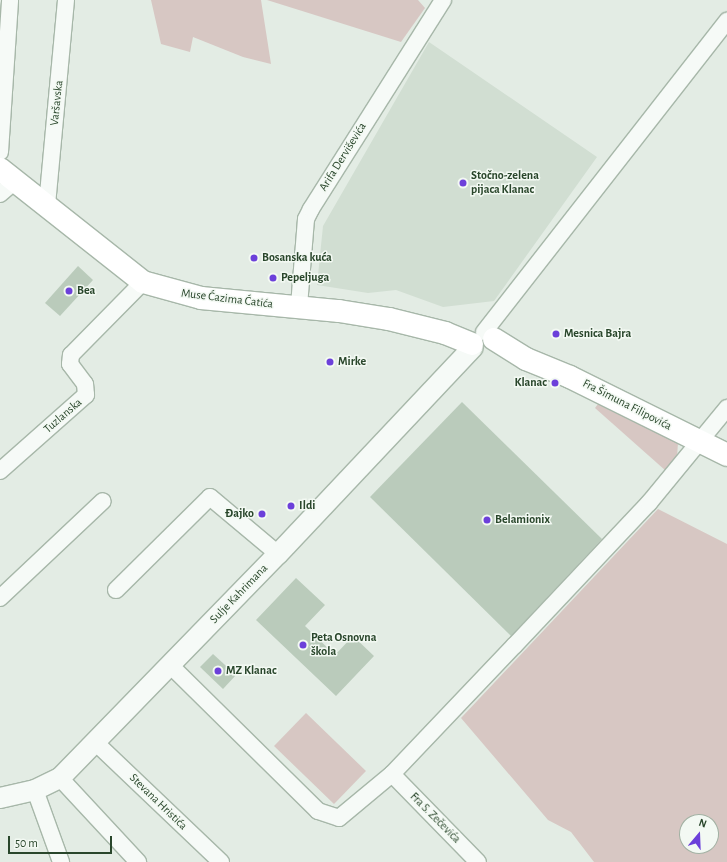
<!DOCTYPE html>
<meta charset="utf-8">
<style>
body{margin:0}
#map{position:relative;width:727px;height:862px;overflow:hidden;background:#e3ece4;font-family:"Alegreya Sans",sans-serif}
div>[style]{position:absolute}
.built>*{inset:0;background:#d1ded2}
.green>*{inset:0;background:#d7c7c3}
.building>*{inset:0;background:#bacbbb}
.roads{filter:drop-shadow(1px 0 #a7b7a9) drop-shadow(-1px 0 #a7b7a9) drop-shadow(0 1px #a7b7a9) drop-shadow(0 -1px #a7b7a9)}
.minor>*{height:16px;margin:-8px;padding:0 8px;transform-origin:8px;border-radius:8px;background:#f6faf7}
.tertiary>*{height:20px;margin:-10px;padding:0 10px;transform-origin:10px;border-radius:10px;background:#f6faf7}
.secondary>*{height:22px;margin:-11px;padding:0 11px;transform-origin:11px;border-radius:11px;background:#fff}
.dots>*{width:11px;height:11px;translate:-50% -50%;box-sizing:border-box;border:2px solid #f3f9f3;border-radius:50%}
span{translate:-50% -50%;white-space:nowrap;text-align:center;line-height:1.15;-webkit-text-stroke:3px #f3f9f3;paint-order:stroke}
.street-label{font-size:12px;color:#29462b}
.poi-label{font-size:12px;color:#29462b;font-weight:700}
.left{translate:0 -50%;text-align:left}
.right{translate:-100% -50%;text-align:right}
.north{position:absolute;left:679px;top:814px;width:40px;height:40px;box-sizing:border-box;background:#f3f9f3;border:1px solid #a2b1a3;border-radius:50%;rotate:19deg;font-size:11px;font-weight:700;line-height:16px;text-align:center;color:#29462b}
.north::after{content:'';display:block;margin:auto;width:14px;height:18px;background:#6c40da;clip-path:polygon(50% 0,100% 100%,50% 72%,0 100%)}
.scale{position:absolute;left:8px;top:836px;width:104px;height:18px;box-sizing:border-box;border:2px solid #29462b;border-top:0;padding-left:5px;font-size:12px;line-height:14px;white-space:nowrap;color:#29462b;-webkit-text-stroke:3px #f3f9f3;paint-order:stroke}
</style>
<div id="map">
<div class="built">
<i style="clip-path:polygon(429px 42px,597px 157px,494px 301px,443px 307px,396px 290px,368px 293px,317px 285px,323px 226px)"></i>
</div>
<div class="green">
<i style="clip-path:polygon(151px 0,261px 0,271px 64px,243px 57px,193px 37px,190px 52px,161px 44px)"></i>
<i style="clip-path:polygon(267px 0,418px 0,425px 8px,401px 42px)"></i>
<i style="clip-path:polygon(598px 404px,678px 443px,677px 457px,666px 471px,595px 408px)"></i>
<i style="clip-path:polygon(evenodd,658px 509px,727px 544px,727px 862px,594px 862px,571px 832px,548px 820px,461px 718px,658px 509px,687px 822px,711px 822px,711px 846px,687px 846px,687px 822px)"></i>
<i style="clip-path:polygon(306px 713px,366px 771px,334px 804px,274px 746px)"></i>
</div>
<div class="building">
<i style="clip-path:polygon(78px 266px,93px 280px,60px 316px,45px 303px)"></i>
<i style="clip-path:polygon(462px 402px,602px 539px,511px 636px,370px 497px)"></i>
<i style="clip-path:polygon(296px 578px,325px 605px,305px 626px,335px 655px,353px 636px,374px 656px,336px 696px,256px 620px)"></i>
<i style="clip-path:polygon(213px 654px,236px 675px,223px 689px,200px 667px)"></i>
</div>
<div class="roads">
<div class="minor">
<i style="left:0;top:152px;width:152px;rotate:-86.2deg"></i>
<i style="left:0;top:194px;width:21px;rotate:-41deg"></i>
<i style="left:47px;top:205px;width:206px;rotate:-84.7deg"></i>
<i style="left:299px;top:306px;width:87px;rotate:-85.4deg"></i>
<i style="left:306px;top:219px;width:11px;rotate:-63deg"></i>
<i style="left:311px;top:209px;width:247px;rotate:-57.7deg"></i>
<i style="left:484px;top:332px;width:395px;rotate:-52deg"></i>
<i style="left:0;top:471px;width:115px;rotate:-41.5deg"></i>
<i style="left:86px;top:395px;width:11px;rotate:-95deg"></i>
<i style="left:85px;top:384px;width:25px;rotate:-127deg"></i>
<i style="left:70px;top:364px;width:9px;rotate:-84deg"></i>
<i style="left:71px;top:355px;width:103px;rotate:-45.4deg"></i>
<i style="left:116px;top:590px;width:132px;rotate:-44.7deg"></i>
<i style="left:210px;top:497px;width:89px;rotate:40deg"></i>
<i style="left:0;top:598px;width:141px;rotate:-43.3deg"></i>
<i style="left:170px;top:665px;width:208px;rotate:44.6deg"></i>
<i style="left:318px;top:811px;width:22px;rotate:18deg"></i>
<i style="left:339px;top:818px;width:69px;rotate:-39.7deg"></i>
<i style="left:392px;top:774px;width:178px;rotate:-46.4deg"></i>
<i style="left:515px;top:645px;width:195px;rotate:-46.7deg"></i>
<i style="left:649px;top:503px;width:123px;rotate:-50.6deg"></i>
<i style="left:95px;top:742px;width:174px;rotate:43.6deg"></i>
<i style="left:392px;top:774px;width:123px;rotate:45.7deg"></i>
<i style="left:60px;top:778px;width:115px;rotate:47.1deg"></i>
<i style="left:35px;top:790px;width:77px;rotate:70.1deg"></i>
</div>
<div class="tertiary">
<i style="left:0;top:798px;width:36px;rotate:-13deg"></i>
<i style="left:35px;top:790px;width:28px;rotate:-26deg"></i>
<i style="left:60px;top:778px;width:313px;rotate:-45.8deg"></i>
<i style="left:278px;top:554px;width:284px;rotate:-46.7deg"></i>
</div>
<div class="secondary">
<i style="left:0;top:169px;width:182px;rotate:38.3deg"></i>
<i style="left:143px;top:282px;width:60px;rotate:15.4deg"></i>
<i style="left:201px;top:298px;width:139px;rotate:5.4deg"></i>
<i style="left:339px;top:311px;width:51px;rotate:9.1deg"></i>
<i style="left:389px;top:319px;width:58px;rotate:14deg"></i>
<i style="left:445px;top:333px;width:29px;rotate:22deg"></i>
<i style="left:494px;top:339px;width:38px;rotate:32deg"></i>
<i style="left:526px;top:359px;width:48px;rotate:22.2deg"></i>
<i style="left:570px;top:377px;width:175px;rotate:26.4deg"></i>
</div>
</div>
<div class="dots">
<i style="left:463px;top:183px;background:#6c40da"></i>
<i style="left:254px;top:258px;background:#6c40da"></i>
<i style="left:273px;top:278px;background:#6c40da"></i>
<i style="left:69px;top:291px;background:#6c40da"></i>
<i style="left:556px;top:334px;background:#6c40da"></i>
<i style="left:330px;top:362px;background:#6c40da"></i>
<i style="left:555px;top:383px;background:#6c40da"></i>
<i style="left:291px;top:506px;background:#6c40da"></i>
<i style="left:262px;top:514px;background:#6c40da"></i>
<i style="left:487px;top:520px;background:#6c40da"></i>
<i style="left:303px;top:645px;background:#6c40da"></i>
<i style="left:218px;top:671px;background:#6c40da"></i>
</div>
<div class="street-label">
<span style="left:57px;top:103px;rotate:-84deg">Varšavska</span>
<span style="left:343px;top:157px;rotate:-58deg">Arifa Derviševića</span>
<span style="left:227px;top:299px;rotate:7deg">Muse Ćazima Ćatića</span>
<span style="left:627px;top:405px;rotate:27deg">Fra Šimuna Filipovića</span>
<span style="left:63px;top:416px;rotate:-41deg">Tuzlanska</span>
<span style="left:239px;top:594px;rotate:-46deg">Sulje Kahrimana</span>
<span style="left:158px;top:802px;rotate:44deg">Stevana Hristića</span>
<span style="left:435px;top:818px;rotate:45deg">Fra S. Zečevića</span>
</div>
<div class="poi-label">
<span class="left" style="left:471px;top:183px">Stočno-zelena<br>pijaca Klanac</span>
<span class="left" style="left:262px;top:258px">Bosanska kuća</span>
<span class="left" style="left:281px;top:278px">Pepeljuga</span>
<span class="left" style="left:77px;top:291px">Bea</span>
<span class="left" style="left:564px;top:334px">Mesnica Bajra</span>
<span class="left" style="left:338px;top:362px">Mirke</span>
<span class="right" style="left:547px;top:383px">Klanac</span>
<span class="left" style="left:299px;top:506px">Ildi</span>
<span class="right" style="left:254px;top:514px">Đajko</span>
<span class="left" style="left:495px;top:520px">Belamionix</span>
<span class="left" style="left:311px;top:645px">Peta Osnovna<br>škola</span>
<span class="left" style="left:226px;top:671px">MZ Klanac</span>
</div>
<div class="north">N</div>
<div class="scale">50 m</div>
</div>
